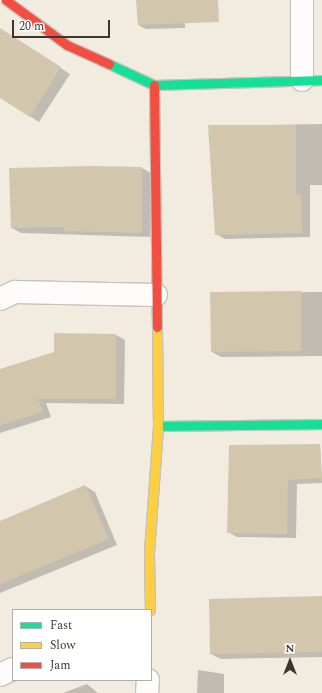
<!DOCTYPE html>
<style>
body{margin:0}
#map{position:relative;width:322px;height:693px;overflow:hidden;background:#f2ece0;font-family:Spectral,serif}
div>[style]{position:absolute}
.shadow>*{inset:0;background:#0003}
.building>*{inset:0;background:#d2c7ad}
.roads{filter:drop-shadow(1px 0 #c7c2b9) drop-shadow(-1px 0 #c7c2b9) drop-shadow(0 1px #c7c2b9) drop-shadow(0 -1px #c7c2b9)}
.street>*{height:22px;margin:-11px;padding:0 11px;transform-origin:11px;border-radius:11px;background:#fdfcfa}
.fast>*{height:9px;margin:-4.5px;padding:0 4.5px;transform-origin:4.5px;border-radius:4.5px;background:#16e098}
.slow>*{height:9px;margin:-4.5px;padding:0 4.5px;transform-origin:4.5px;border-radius:4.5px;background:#ffcf43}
.jam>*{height:9px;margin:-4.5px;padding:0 4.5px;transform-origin:4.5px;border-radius:4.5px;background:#f24e42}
span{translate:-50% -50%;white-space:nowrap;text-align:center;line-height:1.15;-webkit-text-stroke:3px #fff;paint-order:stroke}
.legend{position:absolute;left:12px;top:609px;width:140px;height:72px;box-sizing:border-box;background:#fff;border:1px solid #b1afab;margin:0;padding:5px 7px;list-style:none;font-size:12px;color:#3b372e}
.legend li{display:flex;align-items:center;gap:8px;height:20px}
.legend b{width:20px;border:1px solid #b1afab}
.north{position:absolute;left:270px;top:641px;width:40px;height:40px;-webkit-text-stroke:3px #fff;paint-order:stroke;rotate:0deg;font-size:11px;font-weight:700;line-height:16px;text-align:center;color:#3b372e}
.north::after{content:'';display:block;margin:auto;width:14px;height:18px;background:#3b372e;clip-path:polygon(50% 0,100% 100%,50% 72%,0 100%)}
.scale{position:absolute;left:12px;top:20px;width:98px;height:18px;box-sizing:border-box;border:2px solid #3b372e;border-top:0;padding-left:5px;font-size:12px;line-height:14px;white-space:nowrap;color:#3b372e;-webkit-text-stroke:3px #fff;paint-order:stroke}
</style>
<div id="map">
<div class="shadow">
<i style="clip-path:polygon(144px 0,184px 0,185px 28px,146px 29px,138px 25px)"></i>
<i style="clip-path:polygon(0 29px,70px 74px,39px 122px,0 97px)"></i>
<i style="clip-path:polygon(322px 124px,322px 185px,310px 185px,310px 237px,225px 239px,216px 234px,209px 126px)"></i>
<i style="clip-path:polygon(142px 168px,151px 173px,150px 237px,21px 233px,12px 228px,10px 169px)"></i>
<i style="clip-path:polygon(322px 292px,322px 356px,221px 357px,212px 352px,211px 293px)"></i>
<i style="clip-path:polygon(116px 335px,125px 340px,124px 404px,46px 403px,51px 417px,0 433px,0 370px)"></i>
<i style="clip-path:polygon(320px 445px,322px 483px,297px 484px,296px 538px,237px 537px,228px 532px)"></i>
<i style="clip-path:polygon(85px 486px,95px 492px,117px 545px,0 593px,0 522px)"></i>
<i style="clip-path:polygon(322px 597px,322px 657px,221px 659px,211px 654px)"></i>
<i style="clip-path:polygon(198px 670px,224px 674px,224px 693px,197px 693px)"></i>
<i style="clip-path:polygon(87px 684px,98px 693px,63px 693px)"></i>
</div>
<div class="building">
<i style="clip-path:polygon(136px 0,218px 0,219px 22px,138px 25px)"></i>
<i style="clip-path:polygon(0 28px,61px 67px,30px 117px,0 98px)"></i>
<i style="clip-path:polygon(208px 125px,296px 125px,296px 195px,301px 195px,302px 233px,215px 235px)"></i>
<i style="clip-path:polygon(94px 166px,142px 167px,142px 233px,64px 231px,64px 227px,11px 228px,9px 168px)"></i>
<i style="clip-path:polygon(301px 291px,301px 351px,211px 352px,210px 292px)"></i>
<i style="clip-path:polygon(54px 333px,116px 334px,116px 399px,38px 399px,43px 412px,0 425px,0 369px,54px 352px)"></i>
<i style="clip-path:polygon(320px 444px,322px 478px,288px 480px,287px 534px,227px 533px,229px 445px)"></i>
<i style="clip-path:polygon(85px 485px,109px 539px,0 584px,0 521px)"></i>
<i style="clip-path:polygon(322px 596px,322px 652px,210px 654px,209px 599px)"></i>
</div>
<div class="roads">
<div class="street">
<i style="left:302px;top:80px;width:80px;rotate:-90deg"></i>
<i style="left:0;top:299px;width:17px;rotate:-25deg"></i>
<i style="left:15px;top:292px;width:141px;rotate:1.2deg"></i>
<i style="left:0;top:675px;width:14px;rotate:-25deg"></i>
<i style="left:147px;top:693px;width:13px;rotate:-86deg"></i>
</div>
<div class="fast">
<i style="left:109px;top:64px;width:50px;rotate:25deg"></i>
<i style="left:154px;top:85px;width:168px;rotate:-1.7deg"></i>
<i style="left:158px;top:426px;width:164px;rotate:-0.7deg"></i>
</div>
<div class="slow">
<i style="left:150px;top:610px;width:58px;rotate:-91deg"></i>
<i style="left:149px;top:552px;width:126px;rotate:-85.9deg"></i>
<i style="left:158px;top:426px;width:99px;rotate:-90.6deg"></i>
</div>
<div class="jam">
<i style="left:6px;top:0;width:76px;rotate:36.4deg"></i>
<i style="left:67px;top:45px;width:46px;rotate:24.3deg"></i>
<i style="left:154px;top:85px;width:242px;rotate:89.3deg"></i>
</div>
</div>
<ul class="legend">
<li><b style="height:5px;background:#16e098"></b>Fast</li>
<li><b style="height:5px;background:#ffcf43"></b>Slow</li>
<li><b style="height:5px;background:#f24e42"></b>Jam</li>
</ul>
<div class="north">N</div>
<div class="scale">20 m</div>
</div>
